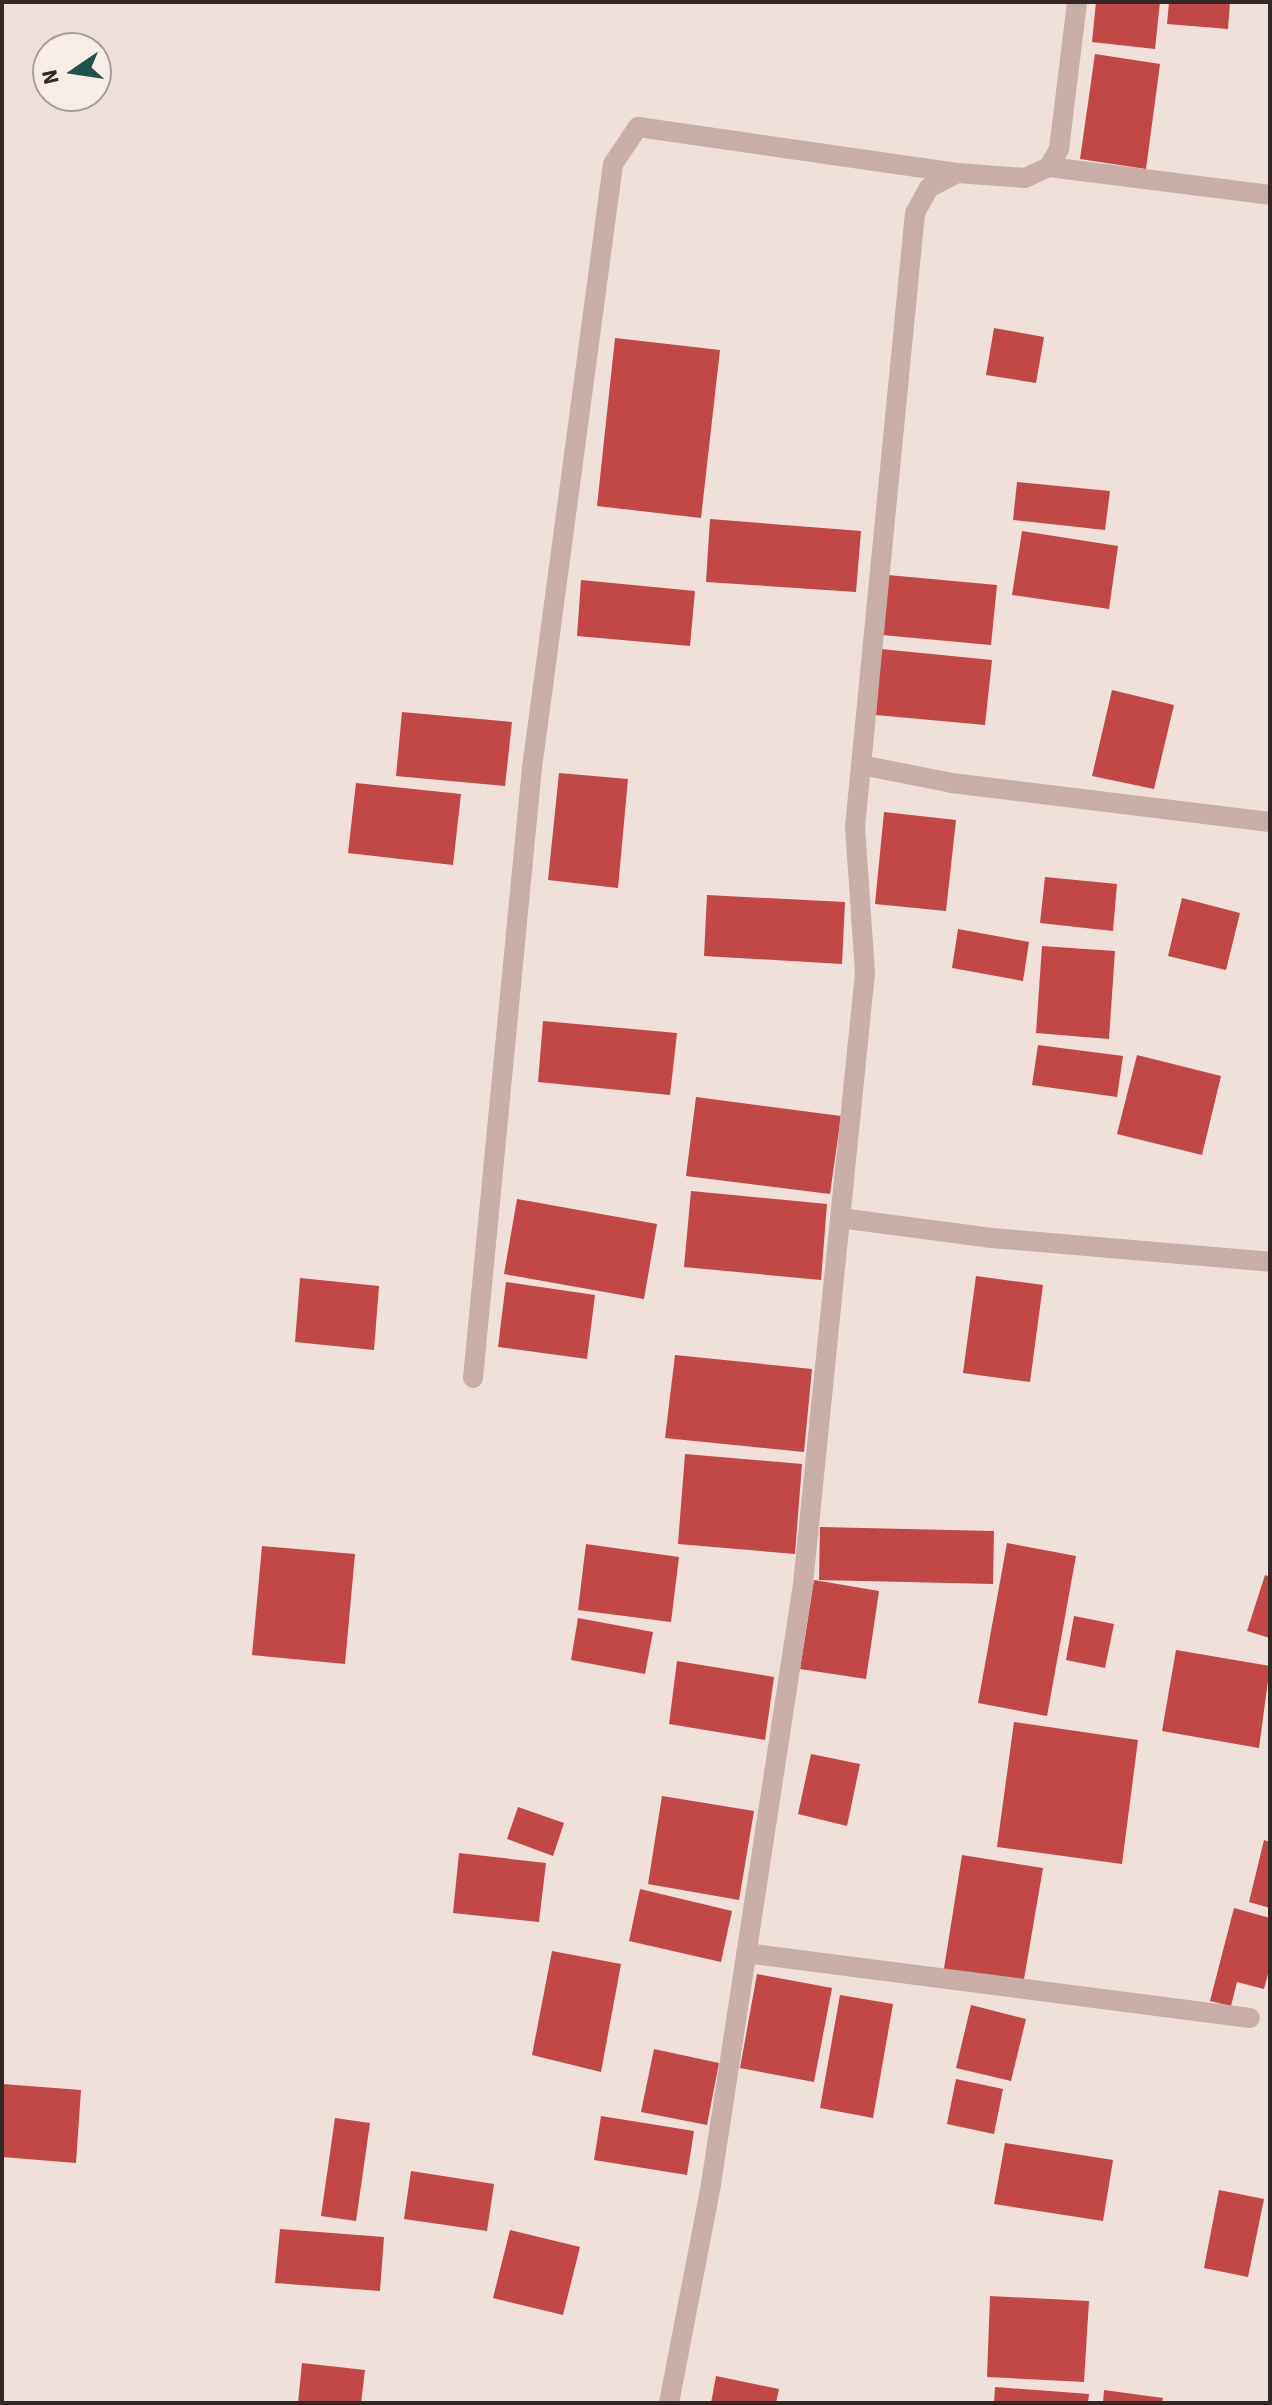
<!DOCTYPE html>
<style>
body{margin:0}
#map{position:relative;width:1272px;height:2405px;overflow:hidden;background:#f0e0da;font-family:"Source Sans 3",sans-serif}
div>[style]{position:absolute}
.building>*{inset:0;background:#c24747}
.minor>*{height:20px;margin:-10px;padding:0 10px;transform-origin:10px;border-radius:10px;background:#c8aea6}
span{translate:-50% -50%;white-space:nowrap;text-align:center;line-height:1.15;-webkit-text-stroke:8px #f8ece6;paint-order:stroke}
.frame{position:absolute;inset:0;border:4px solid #342827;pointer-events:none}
.north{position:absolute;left:32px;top:32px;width:80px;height:80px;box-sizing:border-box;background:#f8ece6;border:2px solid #aa9e9a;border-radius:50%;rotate:257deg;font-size:22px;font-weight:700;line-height:32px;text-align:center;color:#342827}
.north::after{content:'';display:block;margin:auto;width:28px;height:36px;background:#1e544b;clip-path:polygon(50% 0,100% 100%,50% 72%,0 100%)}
</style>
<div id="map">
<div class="building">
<i style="clip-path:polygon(1096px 2px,1160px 2px,1155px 49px,1092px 42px)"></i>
<i style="clip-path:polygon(1169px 2px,1230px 2px,1228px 29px,1167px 24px)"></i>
<i style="clip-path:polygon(1095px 54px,1160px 64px,1146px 169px,1080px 159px)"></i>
<i style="clip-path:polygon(994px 328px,1044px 337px,1036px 383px,986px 375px)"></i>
<i style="clip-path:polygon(615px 338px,720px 350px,701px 518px,597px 506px)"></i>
<i style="clip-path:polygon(1017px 482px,1110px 491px,1105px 530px,1013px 520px)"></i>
<i style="clip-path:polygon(710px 519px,861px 531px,856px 592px,706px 582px)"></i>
<i style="clip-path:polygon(1022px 531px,1118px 546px,1109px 609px,1012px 595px)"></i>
<i style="clip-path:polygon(888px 575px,997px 585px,991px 645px,882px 635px)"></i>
<i style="clip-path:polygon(581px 580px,695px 591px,690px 646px,577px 636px)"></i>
<i style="clip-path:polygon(881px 649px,992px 660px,985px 725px,876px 715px)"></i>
<i style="clip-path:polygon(1112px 690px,1174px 705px,1154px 789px,1092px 776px)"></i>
<i style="clip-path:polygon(402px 712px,512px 722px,505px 786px,396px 776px)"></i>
<i style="clip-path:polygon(559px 773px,628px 779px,618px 888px,548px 880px)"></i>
<i style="clip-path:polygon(356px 783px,461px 794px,453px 865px,348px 853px)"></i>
<i style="clip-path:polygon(884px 812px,956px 820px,946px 911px,875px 904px)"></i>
<i style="clip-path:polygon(1045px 877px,1117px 884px,1113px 931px,1040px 923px)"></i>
<i style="clip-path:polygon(707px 895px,845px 902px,842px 964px,704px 956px)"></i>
<i style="clip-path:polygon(1182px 898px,1240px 913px,1226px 970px,1168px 956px)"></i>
<i style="clip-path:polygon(958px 929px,1029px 942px,1023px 981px,952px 968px)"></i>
<i style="clip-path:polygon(1042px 946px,1115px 951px,1109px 1039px,1036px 1033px)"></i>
<i style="clip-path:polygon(543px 1021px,677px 1033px,670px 1095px,538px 1082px)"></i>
<i style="clip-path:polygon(1038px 1045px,1123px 1056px,1117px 1097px,1032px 1085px)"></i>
<i style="clip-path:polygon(1137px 1055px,1221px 1076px,1202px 1155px,1117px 1134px)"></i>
<i style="clip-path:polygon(696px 1097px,841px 1116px,830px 1194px,686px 1176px)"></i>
<i style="clip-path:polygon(691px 1191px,827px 1204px,821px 1280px,684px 1267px)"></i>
<i style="clip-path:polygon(517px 1199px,657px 1224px,644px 1299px,504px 1274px)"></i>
<i style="clip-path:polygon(976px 1276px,1043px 1285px,1030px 1382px,963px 1373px)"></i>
<i style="clip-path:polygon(300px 1278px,379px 1286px,374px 1350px,295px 1342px)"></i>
<i style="clip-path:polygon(506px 1282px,595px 1295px,587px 1359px,498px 1347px)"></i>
<i style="clip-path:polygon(675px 1355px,812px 1369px,804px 1452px,665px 1438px)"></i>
<i style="clip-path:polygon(685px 1454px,802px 1464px,795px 1554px,678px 1544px)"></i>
<i style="clip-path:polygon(820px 1527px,994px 1531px,993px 1584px,819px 1580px)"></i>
<i style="clip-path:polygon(1007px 1543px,1076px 1556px,1047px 1716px,978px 1703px)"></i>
<i style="clip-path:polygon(586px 1544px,679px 1557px,671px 1622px,578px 1610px)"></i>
<i style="clip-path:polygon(262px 1546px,355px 1554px,345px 1664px,252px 1655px)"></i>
<i style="clip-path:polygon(1265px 1575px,1270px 1577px,1270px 1638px,1247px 1631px)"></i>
<i style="clip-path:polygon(814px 1580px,879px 1591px,866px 1679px,800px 1669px)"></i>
<i style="clip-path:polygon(1074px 1616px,1114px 1624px,1105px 1668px,1066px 1660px)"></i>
<i style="clip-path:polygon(578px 1618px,653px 1632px,645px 1674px,571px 1660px)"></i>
<i style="clip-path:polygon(1176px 1650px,1270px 1666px,1259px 1748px,1162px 1731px)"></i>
<i style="clip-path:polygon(677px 1661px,774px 1677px,765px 1740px,669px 1724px)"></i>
<i style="clip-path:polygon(1014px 1722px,1138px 1740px,1122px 1864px,997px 1847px)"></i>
<i style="clip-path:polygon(811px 1754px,860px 1764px,847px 1826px,798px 1814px)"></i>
<i style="clip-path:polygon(662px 1796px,754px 1811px,739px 1900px,648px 1884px)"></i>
<i style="clip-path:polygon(518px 1807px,564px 1823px,553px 1856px,507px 1839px)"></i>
<i style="clip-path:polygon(1264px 1840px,1270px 1842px,1270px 1908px,1249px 1902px)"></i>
<i style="clip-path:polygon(459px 1853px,546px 1863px,539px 1922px,453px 1913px)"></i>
<i style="clip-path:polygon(962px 1855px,1043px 1868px,1023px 1985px,943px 1975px)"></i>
<i style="clip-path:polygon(640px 1889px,732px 1911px,721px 1962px,629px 1941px)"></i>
<i style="clip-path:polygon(1234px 1908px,1270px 1918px,1270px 1966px,1264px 1989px,1237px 1982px,1231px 2006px,1210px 2001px)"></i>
<i style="clip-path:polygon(552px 1951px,621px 1964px,601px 2072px,532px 2055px)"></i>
<i style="clip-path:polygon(757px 1974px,832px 1988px,814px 2082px,740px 2068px)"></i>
<i style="clip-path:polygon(840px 1995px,893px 2004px,873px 2118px,820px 2108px)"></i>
<i style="clip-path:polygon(971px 2005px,1026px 2019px,1011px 2081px,956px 2068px)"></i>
<i style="clip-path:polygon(654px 2049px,719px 2063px,707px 2125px,641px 2112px)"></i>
<i style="clip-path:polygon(956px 2079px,1003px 2089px,994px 2134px,947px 2124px)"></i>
<i style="clip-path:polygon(2px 2084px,81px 2090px,76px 2163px,2px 2157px)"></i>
<i style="clip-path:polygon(601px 2116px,694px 2131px,687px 2175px,594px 2160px)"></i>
<i style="clip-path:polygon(335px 2118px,370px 2123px,356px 2221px,321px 2216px)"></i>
<i style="clip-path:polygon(1005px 2143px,1113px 2160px,1103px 2221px,994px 2204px)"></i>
<i style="clip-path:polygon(411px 2171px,494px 2184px,487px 2231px,404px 2219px)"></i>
<i style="clip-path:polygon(1219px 2190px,1264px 2199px,1248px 2277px,1204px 2268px)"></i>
<i style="clip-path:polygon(280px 2229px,384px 2237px,380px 2291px,275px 2283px)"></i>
<i style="clip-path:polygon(510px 2230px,580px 2247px,563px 2315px,493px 2298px)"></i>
<i style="clip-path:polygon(990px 2296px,1089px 2301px,1084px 2382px,987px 2377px)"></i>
<i style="clip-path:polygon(302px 2363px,365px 2370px,361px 2403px,298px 2403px)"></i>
<i style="clip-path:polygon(716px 2376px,779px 2389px,776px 2403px,711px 2403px)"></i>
<i style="clip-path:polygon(995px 2387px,1089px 2394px,1088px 2403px,994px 2403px)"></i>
<i style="clip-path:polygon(1104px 2390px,1163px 2398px,1162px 2403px,1103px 2403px)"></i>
</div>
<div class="minor">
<i style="left:1049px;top:167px;width:223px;rotate:7.2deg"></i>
<i style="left:861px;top:765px;width:93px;rotate:11.2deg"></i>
<i style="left:952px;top:783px;width:320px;rotate:7deg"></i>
<i style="left:840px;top:1218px;width:153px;rotate:7.5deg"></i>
<i style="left:992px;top:1238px;width:279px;rotate:4.9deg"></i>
<i style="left:473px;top:1378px;width:613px;rotate:-84.48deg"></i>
<i style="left:532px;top:768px;width:609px;rotate:-82.36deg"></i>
<i style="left:613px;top:164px;width:45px;rotate:-56deg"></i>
<i style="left:638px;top:127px;width:322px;rotate:8.2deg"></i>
<i style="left:746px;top:1953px;width:508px;rotate:7.35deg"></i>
<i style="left:669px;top:2403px;width:223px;rotate:-79.1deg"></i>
<i style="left:711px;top:2184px;width:607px;rotate:-81.28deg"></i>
<i style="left:803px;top:1584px;width:614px;rotate:-84.21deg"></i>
<i style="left:865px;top:973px;width:146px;rotate:-93.9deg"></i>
<i style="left:855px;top:827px;width:617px;rotate:-84.42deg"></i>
<i style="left:915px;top:213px;width:29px;rotate:-61deg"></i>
<i style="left:929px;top:188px;width:32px;rotate:-28deg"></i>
<i style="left:957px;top:173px;width:68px;rotate:4.2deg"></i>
<i style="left:1025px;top:178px;width:26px;rotate:-25deg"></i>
<i style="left:1049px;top:167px;width:21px;rotate:-61deg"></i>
<i style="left:1059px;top:149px;width:148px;rotate:-83deg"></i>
</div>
<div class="frame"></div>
<div class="north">N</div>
</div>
